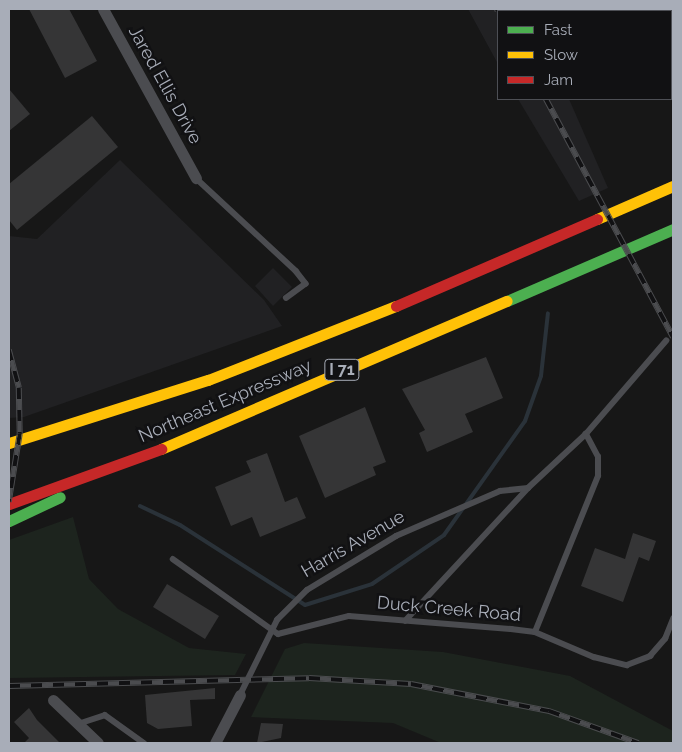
<!DOCTYPE html>
<style>
body{margin:0}
#map{position:relative;width:682px;height:752px;overflow:hidden;background:#171717;font-family:Raleway,sans-serif}
div>[style]{position:absolute}
.built>*{inset:0;background:#212123}
.green>*{inset:0;background:#1d241e}
.stream>*{height:4px;margin:-2px;padding:0 2px;transform-origin:2px;border-radius:2px;background:#2a3239}
.building>*{inset:0;background:#353536}
.lane>*{height:5.5px;margin:-2.75px;padding:0 2.75px;transform-origin:2.75px;border-radius:2.75px;background:#4b4c50}
.street>*{height:11px;margin:-5.5px;padding:0 5.5px;transform-origin:5.5px;border-radius:5.5px;background:#4b4c50}
.fast>*{height:11px;margin:-5.5px;padding:0 5.5px;transform-origin:5.5px;border-radius:5.5px;background:#4caf50}
.slow>*{height:11px;margin:-5.5px;padding:0 5.5px;transform-origin:5.5px;border-radius:5.5px;background:#ffc107}
.jam>*{height:11px;margin:-5.5px;padding:0 5.5px;transform-origin:5.5px;border-radius:5.5px;background:#c62828}
.rail>*{height:5.5px;margin-top:-2.75px;transform-origin:0;background:repeating-linear-gradient(90deg,#111113 0 11px,#4b4c4f 0 22px);box-sizing:border-box;border-block:1px solid #4b4c4f}
span{translate:-50% -50%;white-space:nowrap;text-align:center;line-height:1.15;-webkit-text-stroke:5px #111113;paint-order:stroke}
.shield-label span{padding:1px 4px;background:#111113;border:1px solid;border-radius:4px;-webkit-text-stroke-width:0}
.shield-label{font-size:16px;color:#a8adb8;font-weight:700}
.street-label{font-size:18px;color:#a8adb8}
.frame{position:absolute;inset:0;border:10px solid #a8adb8;pointer-events:none}
.legend{position:absolute;left:497px;top:10px;width:175px;height:90px;box-sizing:border-box;background:#111113;border:1px solid #4d4f55;margin:0;padding:6px 9px;list-style:none;font-size:15px;color:#a8adb8}
.legend li{display:flex;align-items:center;gap:10px;height:25px}
.legend b{width:25px;border:1px solid #4d4f55}
</style>
<div id="map">
<div class="built">
<i style="clip-path:polygon(468px 9px,530px 9px,532px 11px,498px 11px,498px 64px)"></i>
<i style="clip-path:polygon(518px 99px,569px 99px,608px 188px,579px 201px)"></i>
<i style="clip-path:polygon(120px 160px,264px 300px,282px 326px,24px 417px,9px 418px,9px 236px,37px 239px)"></i>
<i style="clip-path:polygon(273px 268px,292px 287px,273px 306px,255px 286px)"></i>
</div>
<div class="green">
<i style="clip-path:polygon(73px 517px,89px 579px,118px 609px,189px 648px,246px 654px,235px 675px,9px 678px,9px 540px)"></i>
<i style="clip-path:polygon(304px 643px,443px 652px,570px 676px,673px 731px,673px 743px,441px 743px,393px 723px,251px 717px,285px 649px)"></i>
</div>
<div class="stream">
<i style="left:140px;top:506px;width:44px;rotate:25.4deg"></i>
<i style="left:180px;top:525px;width:148px;rotate:32.6deg"></i>
<i style="left:305px;top:605px;width:70px;rotate:-17.4deg"></i>
<i style="left:372px;top:584px;width:87px;rotate:-34.2deg"></i>
<i style="left:444px;top:535px;width:140px;rotate:-54.6deg"></i>
<i style="left:525px;top:421px;width:48px;rotate:-70.4deg"></i>
<i style="left:541px;top:376px;width:63px;rotate:-83.7deg"></i>
</div>
<div class="building">
<i style="clip-path:polygon(29px 9px,69px 9px,97px 61px,65px 78px)"></i>
<i style="clip-path:polygon(9px 89px,30px 114px,9px 131px)"></i>
<i style="clip-path:polygon(92px 116px,118px 147px,17px 230px,9px 220px,9px 184px)"></i>
<i style="clip-path:polygon(486px 357px,503px 398px,465px 414px,473px 432px,427px 452px,419px 433px,425px 430px,402px 389px)"></i>
<i style="clip-path:polygon(365px 407px,386px 462px,373px 467px,376px 475px,325px 498px,299px 436px)"></i>
<i style="clip-path:polygon(267px 453px,285px 502px,297px 497px,306px 518px,260px 537px,252px 517px,231px 526px,215px 487px,251px 472px,246px 461px)"></i>
<i style="clip-path:polygon(633px 533px,656px 541px,649px 561px,639px 557px,623px 602px,581px 586px,595px 548px,625px 559px)"></i>
<i style="clip-path:polygon(167px 584px,219px 616px,205px 639px,153px 607px)"></i>
<i style="clip-path:polygon(215px 688px,215px 699px,190px 700px,192px 726px,158px 729px,147px 723px,145px 695px)"></i>
<i style="clip-path:polygon(29px 708px,37px 720px,60px 743px,24px 743px,29px 738px,14px 722px)"></i>
<i style="clip-path:polygon(261px 723px,283px 724px,281px 738px,257px 743px)"></i>
</div>
<div class="lane">
<i style="left:196px;top:178px;width:137px;rotate:42.9deg"></i>
<i style="left:296px;top:271px;width:16px;rotate:52deg"></i>
<i style="left:306px;top:284px;width:24px;rotate:144deg"></i>
<i style="left:173px;top:559px;width:129px;rotate:35.5deg"></i>
<i style="left:278px;top:634px;width:73px;rotate:-14.2deg"></i>
<i style="left:349px;top:616px;width:163px;rotate:4.6deg"></i>
<i style="left:511px;top:629px;width:24px;rotate:7deg"></i>
<i style="left:535px;top:632px;width:64px;rotate:23deg"></i>
<i style="left:594px;top:657px;width:34px;rotate:14deg"></i>
<i style="left:627px;top:665px;width:25px;rotate:-21deg"></i>
<i style="left:650px;top:656px;width:23px;rotate:-49deg"></i>
<i style="left:665px;top:639px;width:22px;rotate:-68deg"></i>
<i style="left:405px;top:621px;width:181px;rotate:-47.2deg"></i>
<i style="left:528px;top:488px;width:79px;rotate:-43deg"></i>
<i style="left:586px;top:434px;width:123px;rotate:-49.3deg"></i>
<i style="left:535px;top:632px;width:168px;rotate:-68deg"></i>
<i style="left:598px;top:476px;width:19px;rotate:-90deg"></i>
<i style="left:598px;top:457px;width:26px;rotate:-118deg"></i>
<i style="left:240px;top:695px;width:84px;rotate:-63.7deg"></i>
<i style="left:277px;top:620px;width:42px;rotate:-45deg"></i>
<i style="left:307px;top:590px;width:104px;rotate:-31.2deg"></i>
<i style="left:396px;top:536px;width:113px;rotate:-23.4deg"></i>
<i style="left:500px;top:491px;width:28px;rotate:-6deg"></i>
<i style="left:78px;top:724px;width:28px;rotate:-18deg"></i>
<i style="left:105px;top:715px;width:48px;rotate:35.7deg"></i>
</div>
<div class="street">
<i style="left:103px;top:9px;width:193px;rotate:61.2deg"></i>
<i style="left:53px;top:700px;width:62px;rotate:43.7deg"></i>
<i style="left:215px;top:743px;width:54px;rotate:-62.5deg"></i>
</div>
<div class="fast">
<i style="left:507px;top:301px;width:181px;rotate:-23.4deg"></i>
<i style="left:9px;top:521px;width:56px;rotate:-25.2deg"></i>
</div>
<div class="slow">
<i style="left:597px;top:219px;width:83px;rotate:-23.5deg"></i>
<i style="left:9px;top:443px;width:209px;rotate:-17.6deg"></i>
<i style="left:208px;top:380px;width:202px;rotate:-21.5deg"></i>
<i style="left:161px;top:449px;width:376px;rotate:-23.2deg"></i>
</div>
<div class="jam">
<i style="left:396px;top:306px;width:219px;rotate:-23.4deg"></i>
<i style="left:9px;top:504px;width:162px;rotate:-19.9deg"></i>
</div>
<div class="rail">
<i style="left:497px;top:9px;width:2px;rotate:63deg"></i>
<i style="left:546px;top:99px;width:270px;rotate:61.9deg"></i>
<i style="left:9px;top:350px;width:39px;rotate:75deg"></i>
<i style="left:19px;top:388px;width:46px;rotate:88.8deg"></i>
<i style="left:20px;top:434px;width:69px;rotate:99.2deg"></i>
<i style="left:9px;top:686px;width:300px;rotate:-1.5deg"></i>
<i style="left:309px;top:678px;width:102px;rotate:3.4deg"></i>
<i style="left:411px;top:684px;width:141px;rotate:11.1deg"></i>
<i style="left:549px;top:711px;width:95px;rotate:19.8deg"></i>
</div>
<div class="shield-label">
<span style="left:342px;top:370px">I 71</span>
</div>
<div class="street-label">
<span style="left:165px;top:85px;rotate:61deg">Jared Ellis Drive</span>
<span style="left:225px;top:401px;rotate:-23deg">Northeast Expressway</span>
<span style="left:353px;top:544px;rotate:-30deg">Harris Avenue</span>
<span style="left:449px;top:609px;rotate:5deg">Duck Creek Road</span>
</div>
<div class="frame"></div>
<ul class="legend">
<li><b style="height:6px;background:#4caf50"></b>Fast</li>
<li><b style="height:6px;background:#ffc107"></b>Slow</li>
<li><b style="height:6px;background:#c62828"></b>Jam</li>
</ul>
</div>
